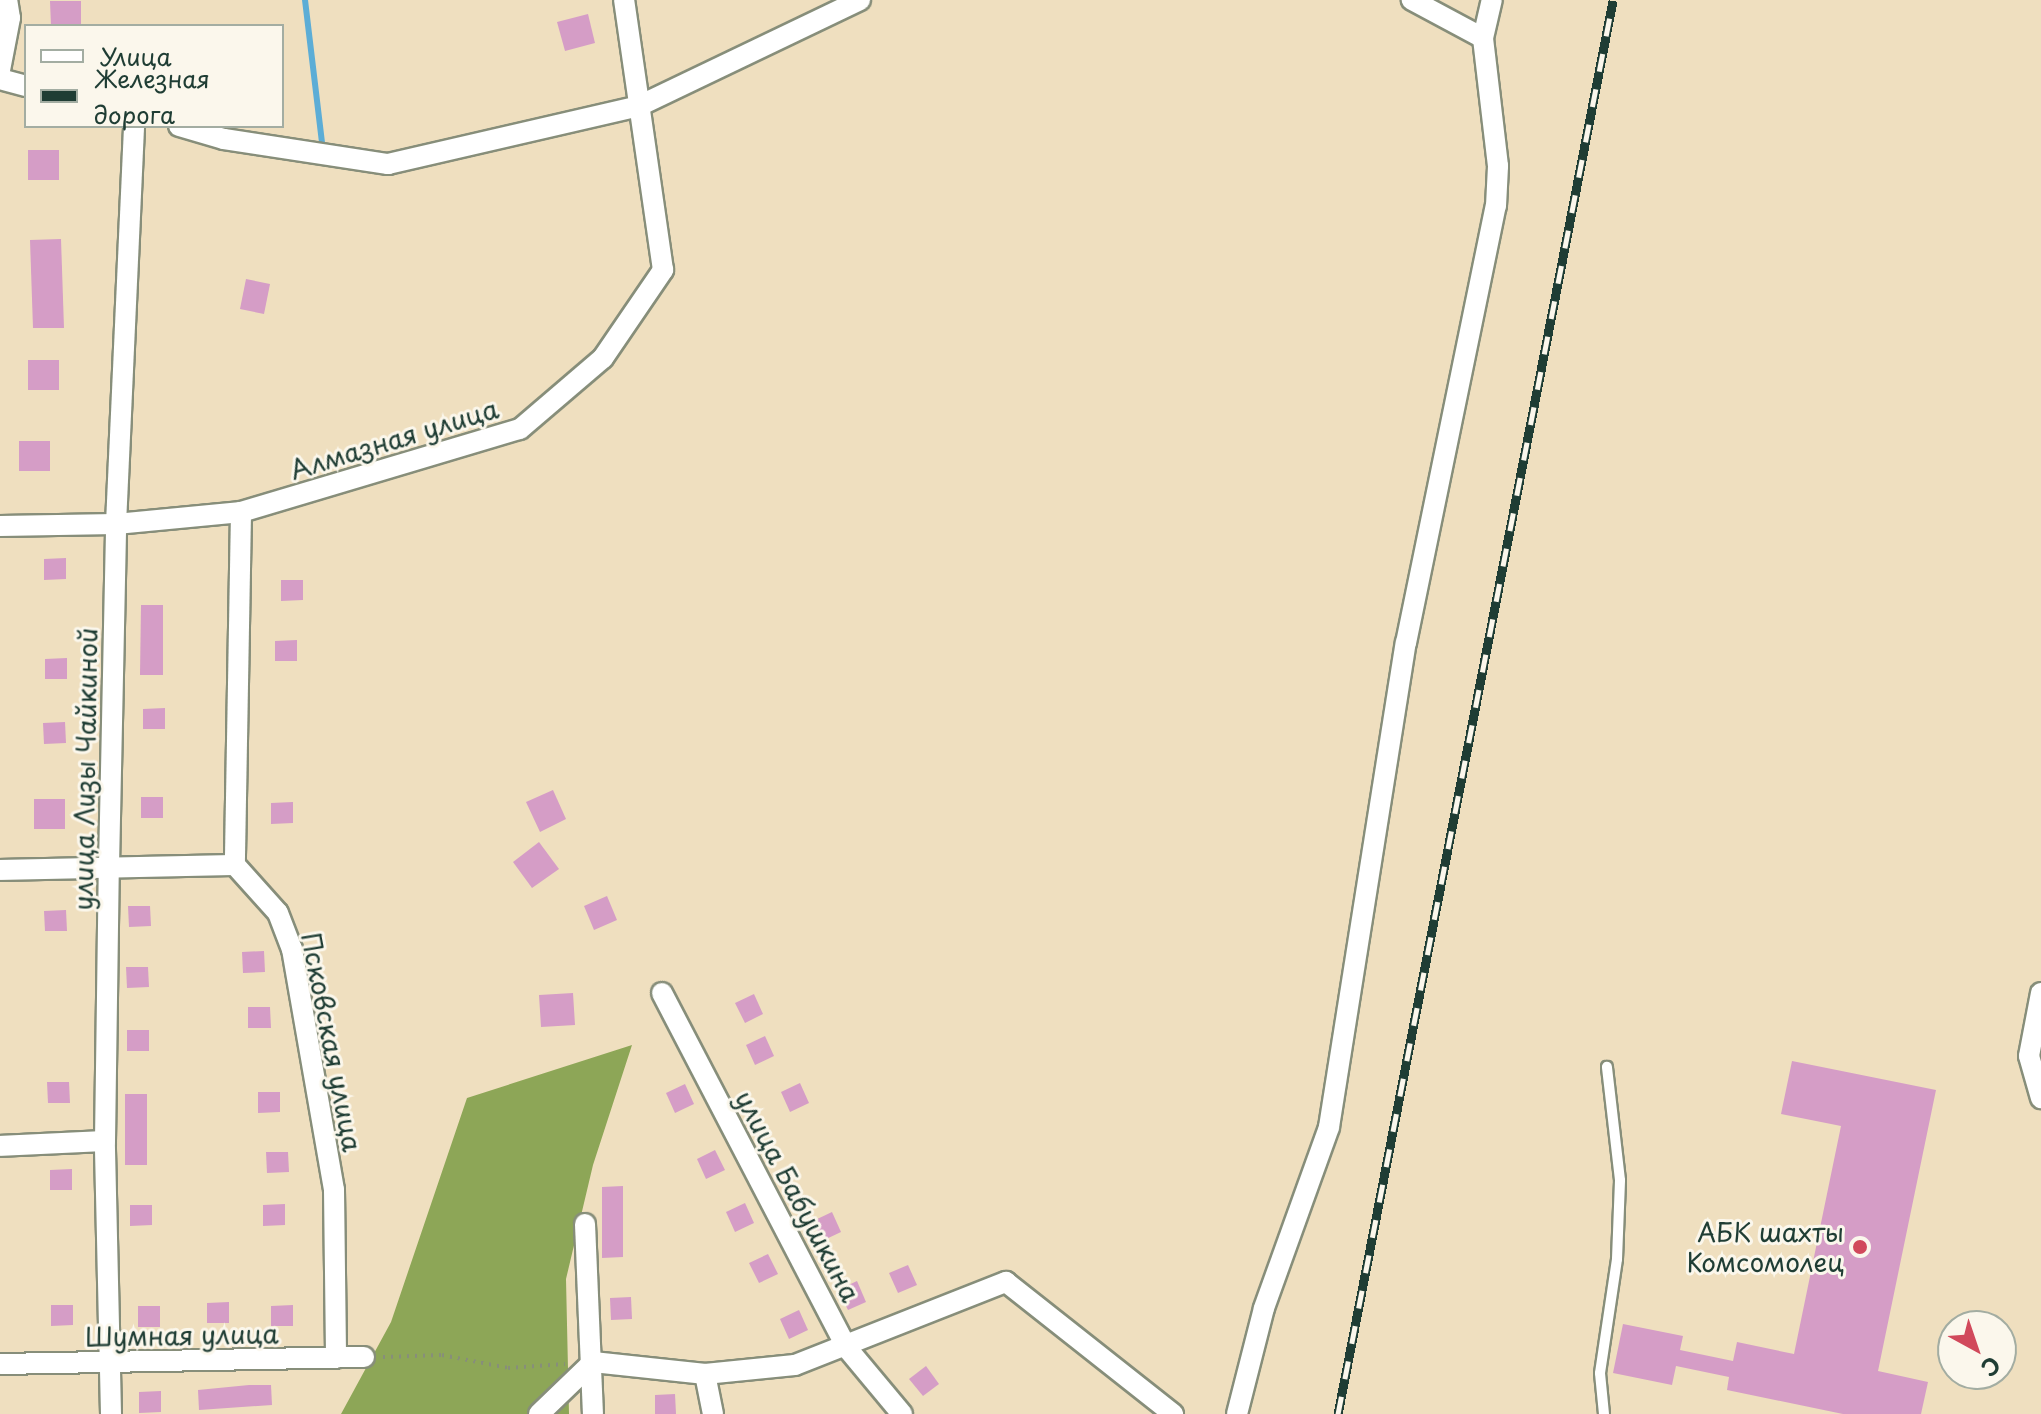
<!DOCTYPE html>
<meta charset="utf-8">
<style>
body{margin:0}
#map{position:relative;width:2041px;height:1414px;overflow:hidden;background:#efdfbf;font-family:"Playpen Sans",sans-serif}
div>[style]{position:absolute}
.forest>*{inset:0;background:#8da657}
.stream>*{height:6px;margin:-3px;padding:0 3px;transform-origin:3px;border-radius:3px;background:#5cadd6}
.building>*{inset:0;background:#d59dc6}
.path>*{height:4px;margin-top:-2px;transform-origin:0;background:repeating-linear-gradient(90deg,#878e7a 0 2px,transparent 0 8px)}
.roads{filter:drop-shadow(2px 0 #878e7a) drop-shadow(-2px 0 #878e7a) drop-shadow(0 2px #878e7a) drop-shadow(0 -2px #878e7a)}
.service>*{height:10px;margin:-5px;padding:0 5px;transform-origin:5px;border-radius:5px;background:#fff}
.minor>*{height:20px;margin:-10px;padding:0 10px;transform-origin:10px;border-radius:10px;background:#fff}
.rail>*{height:9px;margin-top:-4.5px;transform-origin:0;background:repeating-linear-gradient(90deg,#fbf7ec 0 18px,#1f3d34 0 36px);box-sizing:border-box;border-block:2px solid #1f3d34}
.dots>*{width:22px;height:22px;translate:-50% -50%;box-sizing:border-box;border:4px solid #fbf7ec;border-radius:50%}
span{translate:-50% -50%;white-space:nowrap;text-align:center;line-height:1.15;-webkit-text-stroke:6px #fbf7ec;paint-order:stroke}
.street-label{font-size:26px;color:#1f3d34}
.poi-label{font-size:26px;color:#1f3d34}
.right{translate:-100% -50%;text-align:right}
.legend{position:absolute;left:24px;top:24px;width:260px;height:104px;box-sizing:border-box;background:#fbf7ec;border:2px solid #a3ada2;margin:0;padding:10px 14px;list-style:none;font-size:24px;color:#1f3d34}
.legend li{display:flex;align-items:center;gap:16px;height:40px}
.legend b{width:40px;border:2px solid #a3ada2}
.north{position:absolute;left:1937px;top:1310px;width:80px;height:80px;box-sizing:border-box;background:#fbf7ec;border:2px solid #a3ada2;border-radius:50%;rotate:140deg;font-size:22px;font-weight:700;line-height:32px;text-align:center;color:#1f3d34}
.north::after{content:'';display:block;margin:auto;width:28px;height:36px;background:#d1495b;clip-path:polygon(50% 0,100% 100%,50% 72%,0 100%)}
</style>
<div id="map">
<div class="forest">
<i style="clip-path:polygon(632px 1045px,593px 1165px,566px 1279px,569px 1414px,341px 1414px,391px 1322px,467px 1098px)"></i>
</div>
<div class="stream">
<i style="left:305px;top:0;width:143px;rotate:83.2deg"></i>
</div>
<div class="building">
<i style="clip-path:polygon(50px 1px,81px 1px,81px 26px,51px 26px)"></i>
<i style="clip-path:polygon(588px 14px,595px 43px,565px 51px,557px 22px)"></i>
<i style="clip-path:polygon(28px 150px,59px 150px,59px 180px,28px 180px)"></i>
<i style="clip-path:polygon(61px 239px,64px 328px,33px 328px,30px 240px)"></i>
<i style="clip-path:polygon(246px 279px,270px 284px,264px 314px,240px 309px)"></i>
<i style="clip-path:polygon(28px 360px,59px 360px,59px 390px,28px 390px)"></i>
<i style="clip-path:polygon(19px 441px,50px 441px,50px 471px,19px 471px)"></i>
<i style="clip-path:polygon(66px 558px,66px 579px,44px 580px,44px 559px)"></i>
<i style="clip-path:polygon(281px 580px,303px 580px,303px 600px,281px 601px)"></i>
<i style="clip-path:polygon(141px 605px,163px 605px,163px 675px,140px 675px)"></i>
<i style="clip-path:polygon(297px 640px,297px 661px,275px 661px,275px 641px)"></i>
<i style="clip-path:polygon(67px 658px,67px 679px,45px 679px,45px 659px)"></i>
<i style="clip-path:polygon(165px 708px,165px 729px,143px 729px,143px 709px)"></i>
<i style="clip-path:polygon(65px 722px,66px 743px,44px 744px,43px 723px)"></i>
<i style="clip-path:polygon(553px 790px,566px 819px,540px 832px,526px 802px)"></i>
<i style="clip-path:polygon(141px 797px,163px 797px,163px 818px,141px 818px)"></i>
<i style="clip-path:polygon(34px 799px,65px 799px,65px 829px,34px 829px)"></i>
<i style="clip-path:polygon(293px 802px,293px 823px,271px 824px,271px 803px)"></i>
<i style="clip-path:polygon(539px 842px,559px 869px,532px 888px,513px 862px)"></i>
<i style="clip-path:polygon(607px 896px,617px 920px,594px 930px,584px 906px)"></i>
<i style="clip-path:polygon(128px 906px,150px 906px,151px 926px,129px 927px)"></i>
<i style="clip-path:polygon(66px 910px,67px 931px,45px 931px,44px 911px)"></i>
<i style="clip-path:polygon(264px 951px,265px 972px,243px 973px,242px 952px)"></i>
<i style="clip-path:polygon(126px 967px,148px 967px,149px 987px,127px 988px)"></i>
<i style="clip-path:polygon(573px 993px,575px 1025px,541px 1027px,539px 995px)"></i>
<i style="clip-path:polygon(754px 994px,763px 1014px,745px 1023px,735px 1003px)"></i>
<i style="clip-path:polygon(248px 1007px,270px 1007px,271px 1028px,248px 1028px)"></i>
<i style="clip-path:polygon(127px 1030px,149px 1030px,149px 1051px,127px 1051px)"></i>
<i style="clip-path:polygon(765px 1036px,774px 1056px,755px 1065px,746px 1045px)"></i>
<i style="clip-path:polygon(1792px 1061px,1936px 1090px,1878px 1371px,1928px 1382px,1921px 1414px,1843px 1414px,1727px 1390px,1729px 1377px,1676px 1366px,1672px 1385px,1613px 1373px,1623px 1324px,1683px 1336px,1680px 1350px,1733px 1361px,1737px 1342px,1794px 1354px,1841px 1126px,1781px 1114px)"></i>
<i style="clip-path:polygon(47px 1082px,69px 1082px,70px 1103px,48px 1103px)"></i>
<i style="clip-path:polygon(800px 1083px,809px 1103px,790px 1112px,781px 1092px)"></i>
<i style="clip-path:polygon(685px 1084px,694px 1104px,675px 1113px,666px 1093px)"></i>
<i style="clip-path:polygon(258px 1092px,280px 1092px,280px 1112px,258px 1113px)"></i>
<i style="clip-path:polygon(125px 1094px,147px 1094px,147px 1165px,125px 1165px)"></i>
<i style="clip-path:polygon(715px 1150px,725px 1170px,706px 1179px,697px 1159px)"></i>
<i style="clip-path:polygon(266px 1152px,288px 1152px,289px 1172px,267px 1173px)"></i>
<i style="clip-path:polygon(72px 1169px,72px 1190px,50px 1190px,50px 1170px)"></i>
<i style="clip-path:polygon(623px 1186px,623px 1257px,602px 1258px,602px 1187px)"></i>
<i style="clip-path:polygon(745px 1203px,754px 1223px,735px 1232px,726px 1212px)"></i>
<i style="clip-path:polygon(285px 1204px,285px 1225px,263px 1226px,263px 1205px)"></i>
<i style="clip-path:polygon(130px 1205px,152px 1205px,152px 1225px,130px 1226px)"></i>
<i style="clip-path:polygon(832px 1212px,841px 1232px,822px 1241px,813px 1221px)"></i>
<i style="clip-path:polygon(768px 1254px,778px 1274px,759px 1283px,749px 1263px)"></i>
<i style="clip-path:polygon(908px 1265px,917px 1285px,898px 1293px,889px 1273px)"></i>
<i style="clip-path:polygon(857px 1281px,866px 1302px,848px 1310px,838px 1290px)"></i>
<i style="clip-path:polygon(631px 1297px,632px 1319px,611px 1320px,610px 1298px)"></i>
<i style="clip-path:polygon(229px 1302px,229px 1323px,207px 1323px,207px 1303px)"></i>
<i style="clip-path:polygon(51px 1305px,73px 1305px,73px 1325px,51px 1326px)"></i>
<i style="clip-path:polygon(293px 1305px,293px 1326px,271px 1326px,271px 1306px)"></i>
<i style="clip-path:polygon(138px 1306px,160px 1306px,160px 1327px,138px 1327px)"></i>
<i style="clip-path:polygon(799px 1310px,808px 1330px,789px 1339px,780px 1319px)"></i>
<i style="clip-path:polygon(926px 1366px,939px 1384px,923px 1396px,909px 1379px)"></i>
<i style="clip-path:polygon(249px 1385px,271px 1385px,272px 1405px,199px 1410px,198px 1390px)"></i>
<i style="clip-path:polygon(161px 1391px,161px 1412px,139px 1413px,139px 1392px)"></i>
<i style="clip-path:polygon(675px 1394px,676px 1414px,655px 1414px,655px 1395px)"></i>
</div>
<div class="path">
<i style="left:383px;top:1357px;width:59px;rotate:-1.9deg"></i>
<i style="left:442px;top:1355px;width:67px;rotate:11.1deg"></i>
<i style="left:508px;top:1368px;width:57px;rotate:-4deg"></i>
</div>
<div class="roads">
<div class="service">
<i style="left:1604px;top:1414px;width:41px;rotate:-95.6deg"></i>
<i style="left:1600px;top:1373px;width:115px;rotate:-81.5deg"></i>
<i style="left:1617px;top:1259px;width:79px;rotate:-87.8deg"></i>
<i style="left:1620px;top:1180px;width:114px;rotate:-96.6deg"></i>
</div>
<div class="minor">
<i style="left:1483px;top:38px;width:39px;rotate:-77deg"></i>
<i style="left:0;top:70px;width:53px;rotate:-79.1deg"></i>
<i style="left:10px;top:18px;width:18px;rotate:-99deg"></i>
<i style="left:0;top:79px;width:27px;rotate:15deg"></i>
<i style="left:179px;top:126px;width:47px;rotate:16.1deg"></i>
<i style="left:224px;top:139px;width:166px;rotate:8.7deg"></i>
<i style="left:388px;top:164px;width:258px;rotate:-13deg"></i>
<i style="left:639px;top:106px;width:245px;rotate:-25.6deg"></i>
<i style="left:241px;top:512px;width:353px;rotate:91deg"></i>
<i style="left:235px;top:865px;width:64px;rotate:48.1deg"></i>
<i style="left:278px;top:913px;width:39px;rotate:69deg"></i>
<i style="left:292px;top:949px;width:245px;rotate:80.1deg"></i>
<i style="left:334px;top:1190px;width:168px;rotate:89.3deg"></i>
<i style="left:0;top:526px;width:116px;rotate:-1deg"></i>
<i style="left:116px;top:524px;width:126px;rotate:-5.5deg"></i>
<i style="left:241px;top:512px;width:291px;rotate:-16.6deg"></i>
<i style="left:520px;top:429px;width:109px;rotate:-40.5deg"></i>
<i style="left:603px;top:358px;width:107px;rotate:-55.7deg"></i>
<i style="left:663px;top:270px;width:273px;rotate:-98.2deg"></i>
<i style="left:0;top:870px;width:235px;rotate:-1.2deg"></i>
<i style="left:662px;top:993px;width:400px;rotate:62.5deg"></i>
<i style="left:847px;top:1348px;width:86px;rotate:50.2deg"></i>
<i style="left:2041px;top:993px;width:64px;rotate:100.8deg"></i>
<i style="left:2029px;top:1056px;width:44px;rotate:74.1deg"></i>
<i style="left:0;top:1146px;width:105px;rotate:-2.7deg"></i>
<i style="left:585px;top:1224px;width:190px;rotate:87.6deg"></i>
<i style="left:593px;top:1362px;width:113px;rotate:6.1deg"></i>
<i style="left:705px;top:1374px;width:90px;rotate:-5.7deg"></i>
<i style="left:795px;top:1365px;width:227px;rotate:-21.5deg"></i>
<i style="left:1006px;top:1282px;width:213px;rotate:38.3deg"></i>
<i style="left:0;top:1364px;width:364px;rotate:-1.1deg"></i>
<i style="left:705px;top:1374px;width:41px;rotate:78.7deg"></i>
<i style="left:111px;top:1414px;width:273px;rotate:-91.3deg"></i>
<i style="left:105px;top:1141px;width:275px;rotate:-89.2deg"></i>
<i style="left:109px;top:866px;width:342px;rotate:-88.8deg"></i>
<i style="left:116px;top:524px;width:398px;rotate:-87.4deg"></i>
<i style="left:539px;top:1414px;width:75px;rotate:-43.9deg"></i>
<i style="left:1237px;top:1414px;width:109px;rotate:-75.7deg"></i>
<i style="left:1264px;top:1308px;width:192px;rotate:-70.2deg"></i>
<i style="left:1329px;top:1127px;width:490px;rotate:-81deg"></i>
<i style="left:1406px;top:643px;width:446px;rotate:-78.4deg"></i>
<i style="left:1496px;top:206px;width:40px;rotate:-87.1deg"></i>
<i style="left:1498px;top:166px;width:129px;rotate:-96.7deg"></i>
<i style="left:1483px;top:38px;width:81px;rotate:-151.8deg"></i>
</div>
</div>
<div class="rail">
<i style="left:1338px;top:1414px;width:1440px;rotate:-78.99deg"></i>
</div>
<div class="dots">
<i style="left:1860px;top:1247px;background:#d1495b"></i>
</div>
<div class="street-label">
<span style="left:394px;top:439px;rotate:-17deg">Алмазная улица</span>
<span style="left:85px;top:769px;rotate:-89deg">улица Лизы Чайкиной</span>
<span style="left:332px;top:1042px;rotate:79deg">Псковская улица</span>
<span style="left:798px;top:1196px;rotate:62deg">улица Бабушкина</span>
<span style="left:182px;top:1335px;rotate:-1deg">Шумная улица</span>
</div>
<div class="poi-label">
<span class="right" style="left:1844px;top:1247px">АБК шахты<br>Комсомолец</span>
</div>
<ul class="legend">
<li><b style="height:10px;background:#fff"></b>Улица</li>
<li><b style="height:10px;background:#1f3d34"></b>Железная дорога</li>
</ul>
<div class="north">С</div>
</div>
